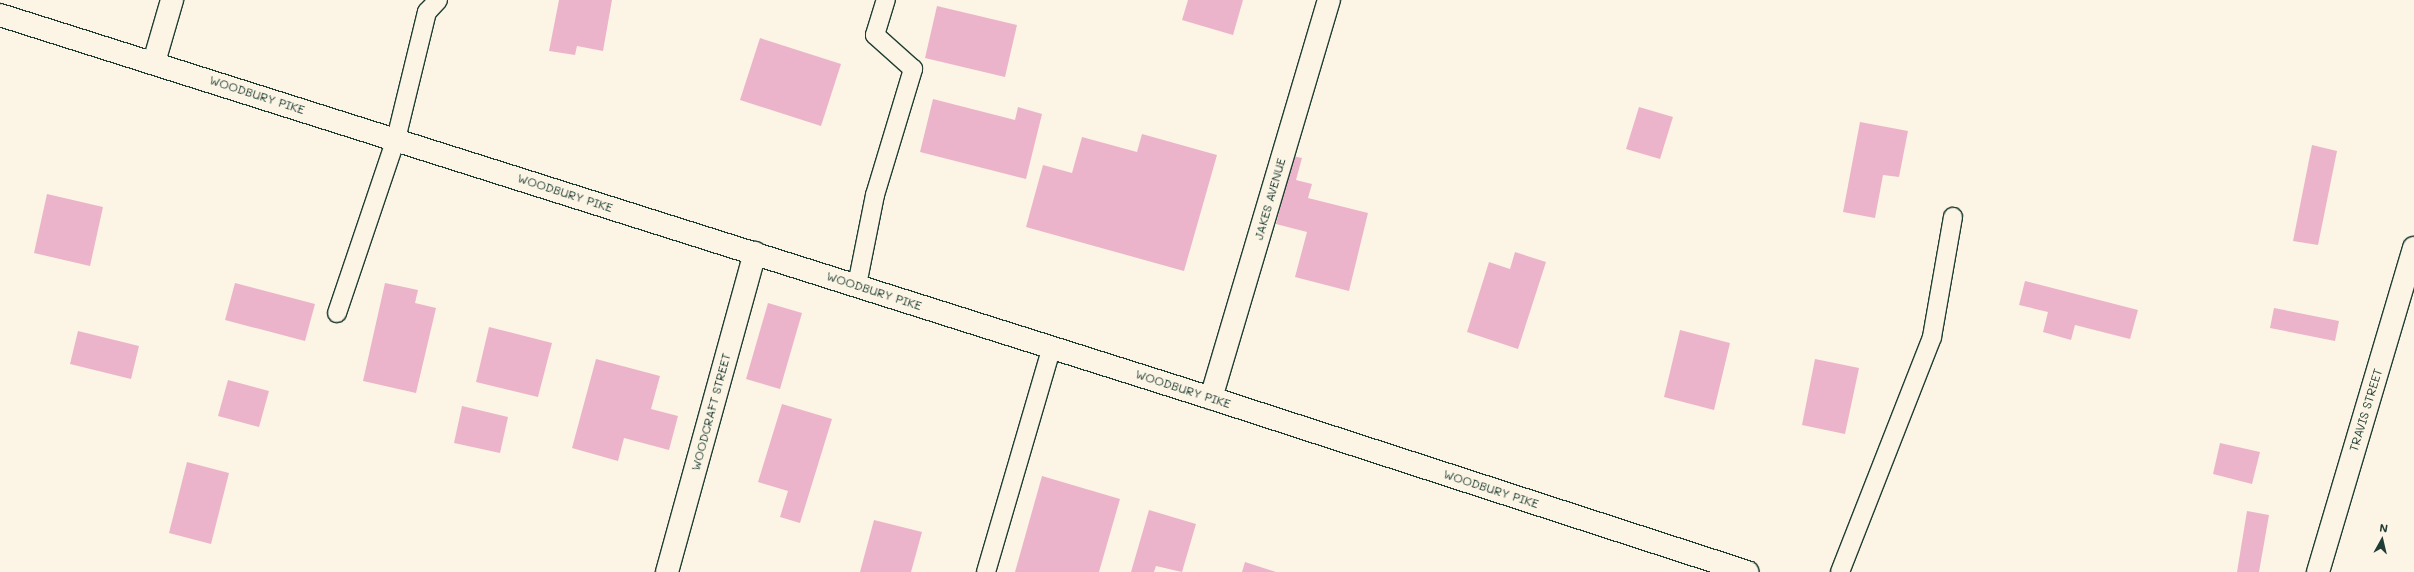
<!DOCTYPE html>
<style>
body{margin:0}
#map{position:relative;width:2414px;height:572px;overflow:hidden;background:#fcf5e5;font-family:Mali,sans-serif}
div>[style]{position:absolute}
.building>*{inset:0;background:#ecb4ca}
.roads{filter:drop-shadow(1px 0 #1f3d34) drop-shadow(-1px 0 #1f3d34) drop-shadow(0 1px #1f3d34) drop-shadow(0 -1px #1f3d34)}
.service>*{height:18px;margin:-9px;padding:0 9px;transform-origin:9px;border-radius:9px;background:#fcf5e5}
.minor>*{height:22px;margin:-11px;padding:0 11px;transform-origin:11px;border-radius:11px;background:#fcf5e5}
.tertiary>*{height:22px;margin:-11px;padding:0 11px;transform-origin:11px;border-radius:11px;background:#fcf5e5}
span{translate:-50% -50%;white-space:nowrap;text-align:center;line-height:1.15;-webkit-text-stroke:3px #fcf5e5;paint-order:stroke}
.street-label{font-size:12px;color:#1f3d34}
.north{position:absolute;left:2362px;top:520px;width:40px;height:40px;-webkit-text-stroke:3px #fcf5e5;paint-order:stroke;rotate:8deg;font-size:11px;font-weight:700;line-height:16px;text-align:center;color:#1f3d34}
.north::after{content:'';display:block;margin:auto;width:14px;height:18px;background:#1f3d34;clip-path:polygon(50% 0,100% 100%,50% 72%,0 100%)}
</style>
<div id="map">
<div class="building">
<i style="clip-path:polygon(559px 0,612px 0,603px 51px,577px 46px,575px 55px,549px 51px)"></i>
<i style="clip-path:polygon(1188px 0,1243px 0,1233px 35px,1182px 20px)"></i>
<i style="clip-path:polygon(937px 6px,1017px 25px,1005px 77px,925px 58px)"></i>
<i style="clip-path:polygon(760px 38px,841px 64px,821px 126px,740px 100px)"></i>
<i style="clip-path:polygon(933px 99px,1015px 120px,1018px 107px,1042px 114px,1026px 179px,920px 152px)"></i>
<i style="clip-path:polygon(1639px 107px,1673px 117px,1660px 159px,1626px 149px)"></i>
<i style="clip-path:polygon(1860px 122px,1908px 131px,1899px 177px,1883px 175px,1875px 218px,1843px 212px)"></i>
<i style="clip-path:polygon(1142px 134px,1217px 155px,1184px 271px,1026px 227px,1043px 165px,1072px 173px,1082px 137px,1137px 152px)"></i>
<i style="clip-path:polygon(2312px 145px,2337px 151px,2318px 245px,2293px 241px)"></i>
<i style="clip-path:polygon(1293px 156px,1302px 158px,1296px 180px,1312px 184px,1308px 198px,1368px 213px,1349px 291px,1295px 277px,1307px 232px,1276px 224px)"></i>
<i style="clip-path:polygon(47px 194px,103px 207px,90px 266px,34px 253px)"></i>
<i style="clip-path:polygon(1515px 252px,1546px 262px,1518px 349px,1467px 332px,1489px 262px,1510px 269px)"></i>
<i style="clip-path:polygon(2025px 281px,2138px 310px,2130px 339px,2075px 325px,2071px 340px,2043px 332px,2048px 312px,2019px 305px)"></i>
<i style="clip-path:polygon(235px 283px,315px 304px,305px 341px,225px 320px)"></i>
<i style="clip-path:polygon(385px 283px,418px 290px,415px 303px,436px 308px,416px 393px,363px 381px)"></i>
<i style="clip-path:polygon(768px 303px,802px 313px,780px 389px,746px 379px)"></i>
<i style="clip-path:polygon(2274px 308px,2339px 321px,2335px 341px,2270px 328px)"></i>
<i style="clip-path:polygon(489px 327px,552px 343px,538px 397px,476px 382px)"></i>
<i style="clip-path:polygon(1680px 330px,1730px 343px,1714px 410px,1664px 397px)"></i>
<i style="clip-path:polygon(78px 331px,139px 346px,131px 379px,70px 364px)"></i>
<i style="clip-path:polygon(596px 359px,660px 376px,651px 409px,678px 416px,669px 450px,624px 438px,618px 461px,572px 448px)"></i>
<i style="clip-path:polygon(1815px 359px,1859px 368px,1845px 434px,1802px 425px)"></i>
<i style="clip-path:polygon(228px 380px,269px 391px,259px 427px,218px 416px)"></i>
<i style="clip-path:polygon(782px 404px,832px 419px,800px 523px,780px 517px,788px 491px,758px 482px)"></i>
<i style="clip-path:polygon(462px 406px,508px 417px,500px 453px,454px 443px)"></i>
<i style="clip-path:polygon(2220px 443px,2260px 452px,2252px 484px,2213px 474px)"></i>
<i style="clip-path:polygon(187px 462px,229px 473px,211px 544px,169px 533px)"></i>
<i style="clip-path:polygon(1042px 476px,1120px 499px,1099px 572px,1015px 572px)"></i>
<i style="clip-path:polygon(1149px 510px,1196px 524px,1182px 572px,1156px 566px,1154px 572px,1131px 572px)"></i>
<i style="clip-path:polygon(2247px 511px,2269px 515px,2259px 572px,2237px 572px)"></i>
<i style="clip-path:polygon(874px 520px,922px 532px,911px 572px,860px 572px)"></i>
<i style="clip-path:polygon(1245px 562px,1276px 572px,1242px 572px)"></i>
</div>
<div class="roads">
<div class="service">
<i style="left:857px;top:285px;width:92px;rotate:-78.7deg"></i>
<i style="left:875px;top:195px;width:132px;rotate:-73.2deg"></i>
<i style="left:913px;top:69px;width:51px;rotate:-138.2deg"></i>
<i style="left:875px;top:35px;width:37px;rotate:-73deg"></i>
<i style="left:337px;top:313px;width:184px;rotate:-71.3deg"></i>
<i style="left:396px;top:139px;width:131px;rotate:-76.3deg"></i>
<i style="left:427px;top:12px;width:16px;rotate:-47deg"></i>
<i style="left:986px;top:572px;width:234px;rotate:-73.7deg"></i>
<i style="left:1840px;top:572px;width:252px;rotate:-68.6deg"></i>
<i style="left:1932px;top:337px;width:122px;rotate:-80.1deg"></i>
</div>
<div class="minor">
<i style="left:154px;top:62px;width:65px;rotate:-73.8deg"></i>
<i style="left:1211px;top:398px;width:415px;rotate:-73.5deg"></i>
<i style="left:667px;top:572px;width:331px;rotate:-74.6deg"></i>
<i style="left:2318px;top:572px;width:338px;rotate:-73.5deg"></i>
</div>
<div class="tertiary">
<i style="left:0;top:15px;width:1270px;rotate:17.55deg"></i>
<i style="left:1211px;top:398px;width:564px;rotate:17.98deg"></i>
</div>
</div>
<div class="street-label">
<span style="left:257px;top:95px;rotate:18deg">WOODBURY PIKE</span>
<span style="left:565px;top:193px;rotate:18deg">WOODBURY PIKE</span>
<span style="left:1270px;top:199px;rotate:-74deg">JAKES AVENUE</span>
<span style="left:874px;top:291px;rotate:18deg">WOODBURY PIKE</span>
<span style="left:1183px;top:389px;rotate:18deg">WOODBURY PIKE</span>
<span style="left:2366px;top:410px;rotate:-73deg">TRAVIS STREET</span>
<span style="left:711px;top:412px;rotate:-75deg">WOODCRAFT STREET</span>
<span style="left:1491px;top:489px;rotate:18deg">WOODBURY PIKE</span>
</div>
<div class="north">N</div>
</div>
